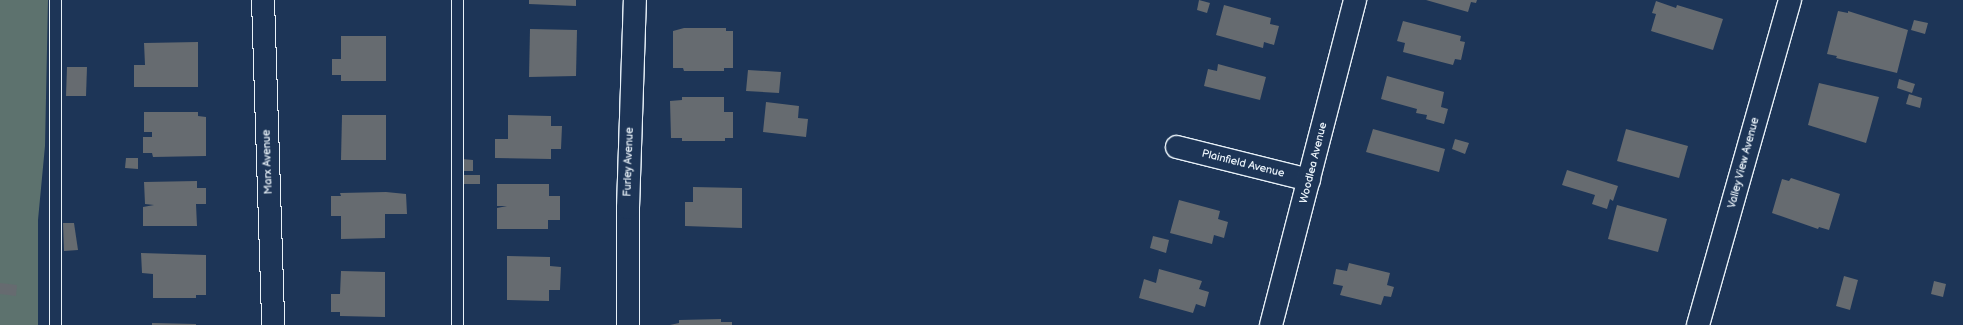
<!DOCTYPE html>
<style>
body{margin:0}
#map{position:relative;width:1963px;height:325px;overflow:hidden;background:#1d3557;font-family:"Balsamiq Sans",sans-serif}
div>[style]{position:absolute}
.green>*{inset:0;background:#5d726e}
.building>*{inset:0;background:#666b70}
.roads{filter:drop-shadow(1px 0 #e8f1f8) drop-shadow(-1px 0 #e8f1f8) drop-shadow(0 1px #e8f1f8) drop-shadow(0 -1px #e8f1f8)}
.service>*{height:11px;margin:-5.5px;padding:0 5.5px;transform-origin:5.5px;border-radius:5.5px;background:#1d3557}
.minor>*{height:22px;margin:-11px;padding:0 11px;transform-origin:11px;border-radius:11px;background:#1d3557}
span{translate:-50% -50%;white-space:nowrap;text-align:center;line-height:1.15;-webkit-text-stroke:3px #1d3557;paint-order:stroke}
.street-label{font-size:11px;color:#e8f1f8}
</style>
<div id="map">
<div class="green">
<i style="clip-path:polygon(0 0,48px 0,45px 146px,38px 220px,38px 325px,0 325px)"></i>
</div>
<div class="building">
<i style="clip-path:polygon(529px 0,576px 0,576px 6px,529px 4px)"></i>
<i style="clip-path:polygon(1199px 0,1210px 3px,1207px 13px,1197px 10px)"></i>
<i style="clip-path:polygon(1426px 0,1477px 0,1476px 3px,1471px 2px,1468px 12px)"></i>
<i style="clip-path:polygon(1656px 1px,1676px 8px,1677px 5px,1723px 19px,1713px 50px,1651px 31px,1656px 14px,1652px 13px)"></i>
<i style="clip-path:polygon(1224px 5px,1271px 18px,1270px 24px,1279px 26px,1274px 45px,1264px 42px,1263px 48px,1216px 35px)"></i>
<i style="clip-path:polygon(1838px 11px,1848px 13px,1848px 11px,1908px 30px,1897px 73px,1836px 58px,1837px 56px,1827px 54px)"></i>
<i style="clip-path:polygon(1914px 20px,1928px 23px,1925px 34px,1911px 30px)"></i>
<i style="clip-path:polygon(1403px 21px,1461px 36px,1460px 41px,1465px 42px,1461px 60px,1455px 59px,1453px 65px,1403px 52px,1405px 43px,1397px 41px)"></i>
<i style="clip-path:polygon(684px 28px,726px 28px,726px 31px,733px 31px,733px 68px,724px 68px,724px 71px,684px 71px,683px 68px,673px 68px,673px 31px)"></i>
<i style="clip-path:polygon(530px 29px,577px 30px,576px 76px,529px 77px)"></i>
<i style="clip-path:polygon(341px 36px,386px 36px,386px 81px,341px 81px,341px 75px,332px 75px,332px 59px,341px 59px)"></i>
<i style="clip-path:polygon(198px 42px,198px 87px,134px 87px,134px 65px,145px 65px,144px 43px)"></i>
<i style="clip-path:polygon(1218px 64px,1266px 77px,1260px 100px,1204px 86px,1208px 69px,1217px 71px)"></i>
<i style="clip-path:polygon(67px 67px,87px 67px,86px 96px,66px 96px)"></i>
<i style="clip-path:polygon(748px 70px,781px 72px,779px 93px,746px 91px)"></i>
<i style="clip-path:polygon(1387px 76px,1444px 92px,1441px 107px,1448px 109px,1444px 124px,1426px 119px,1427px 115px,1416px 113px,1417px 109px,1381px 99px)"></i>
<i style="clip-path:polygon(1899px 79px,1915px 84px,1912px 93px,1897px 88px)"></i>
<i style="clip-path:polygon(1819px 83px,1879px 97px,1866px 143px,1808px 125px)"></i>
<i style="clip-path:polygon(1909px 94px,1922px 98px,1920px 108px,1906px 104px)"></i>
<i style="clip-path:polygon(682px 97px,724px 97px,724px 112px,733px 112px,733px 138px,725px 138px,725px 141px,682px 141px,682px 138px,671px 138px,670px 101px,682px 100px)"></i>
<i style="clip-path:polygon(766px 102px,799px 106px,798px 118px,808px 119px,806px 137px,763px 132px)"></i>
<i style="clip-path:polygon(144px 112px,198px 112px,198px 116px,206px 117px,206px 156px,153px 157px,152px 153px,143px 153px,143px 137px,152px 137px,152px 132px,144px 132px)"></i>
<i style="clip-path:polygon(342px 115px,386px 115px,386px 160px,341px 160px)"></i>
<i style="clip-path:polygon(508px 115px,551px 116px,551px 126px,562px 126px,561px 149px,551px 149px,551px 159px,495px 158px,495px 139px,508px 139px)"></i>
<i style="clip-path:polygon(1373px 129px,1445px 149px,1439px 172px,1366px 152px)"></i>
<i style="clip-path:polygon(1626px 129px,1688px 146px,1679px 178px,1617px 161px)"></i>
<i style="clip-path:polygon(1455px 139px,1469px 143px,1465px 154px,1452px 149px)"></i>
<i style="clip-path:polygon(126px 158px,138px 158px,138px 169px,125px 168px)"></i>
<i style="clip-path:polygon(462px 159px,473px 160px,473px 171px,462px 171px)"></i>
<i style="clip-path:polygon(1567px 170px,1618px 186px,1613px 201px,1610px 199px,1607px 209px,1592px 204px,1595px 195px,1562px 185px)"></i>
<i style="clip-path:polygon(464px 175px,480px 175px,480px 184px,464px 184px)"></i>
<i style="clip-path:polygon(1791px 178px,1840px 194px,1829px 230px,1819px 227px,1818px 229px,1772px 213px,1782px 179px,1789px 181px)"></i>
<i style="clip-path:polygon(197px 181px,197px 188px,206px 188px,206px 204px,196px 204px,197px 226px,143px 226px,143px 207px,154px 205px,145px 204px,144px 182px)"></i>
<i style="clip-path:polygon(497px 184px,549px 184px,549px 196px,560px 196px,560px 220px,548px 220px,548px 229px,497px 229px,497px 208px,507px 206px,497px 206px)"></i>
<i style="clip-path:polygon(693px 187px,742px 188px,742px 228px,685px 226px,685px 202px,693px 202px)"></i>
<i style="clip-path:polygon(386px 192px,406px 194px,407px 214px,385px 214px,385px 238px,341px 239px,341px 216px,331px 216px,331px 196px,341px 196px,340px 193px)"></i>
<i style="clip-path:polygon(1179px 200px,1220px 211px,1218px 219px,1228px 222px,1224px 238px,1214px 235px,1212px 244px,1170px 233px)"></i>
<i style="clip-path:polygon(1617px 205px,1667px 219px,1658px 252px,1608px 239px)"></i>
<i style="clip-path:polygon(63px 223px,74px 223px,78px 250px,64px 251px)"></i>
<i style="clip-path:polygon(1153px 236px,1169px 240px,1166px 253px,1150px 248px)"></i>
<i style="clip-path:polygon(141px 253px,206px 255px,206px 295px,196px 295px,196px 298px,153px 298px,153px 274px,142px 273px)"></i>
<i style="clip-path:polygon(507px 256px,550px 257px,550px 266px,561px 267px,560px 290px,549px 290px,549px 301px,507px 300px)"></i>
<i style="clip-path:polygon(1349px 263px,1390px 273px,1387px 285px,1394px 287px,1391px 297px,1384px 296px,1381px 305px,1340px 295px,1343px 286px,1333px 284px,1336px 269px,1347px 271px)"></i>
<i style="clip-path:polygon(1159px 269px,1202px 281px,1199px 289px,1209px 292px,1205px 307px,1196px 304px,1193px 313px,1139px 298px,1144px 279px,1156px 283px)"></i>
<i style="clip-path:polygon(341px 271px,385px 272px,385px 317px,340px 316px,340px 312px,331px 312px,331px 294px,340px 294px)"></i>
<i style="clip-path:polygon(1844px 276px,1858px 280px,1850px 310px,1836px 306px)"></i>
<i style="clip-path:polygon(1934px 281px,1946px 284px,1943px 297px,1931px 294px)"></i>
<i style="clip-path:polygon(0 283px,17px 285px,16px 296px,0 294px)"></i>
<i style="clip-path:polygon(721px 319px,721px 322px,732px 322px,732px 325px,670px 325px,679px 323px,679px 320px)"></i>
<i style="clip-path:polygon(152px 323px,196px 324px,196px 325px,152px 325px)"></i>
</div>
<div class="roads">
<div class="service">
<i style="left:55px;top:325px;width:325px;rotate:-90deg"></i>
<i style="left:457px;top:325px;width:325px;rotate:-90deg"></i>
</div>
<div class="minor">
<i style="left:263px;top:0;width:325px;rotate:88.2deg"></i>
<i style="left:1177px;top:147px;width:136px;rotate:14deg"></i>
<i style="left:628px;top:325px;width:117px;rotate:-90deg"></i>
<i style="left:628px;top:208px;width:208px;rotate:-88.1deg"></i>
<i style="left:1271px;top:325px;width:336px;rotate:-75.5deg"></i>
<i style="left:1698px;top:325px;width:338px;rotate:-74.2deg"></i>
</div>
</div>
<div class="street-label">
<span style="left:268px;top:162px;rotate:-92deg">Marx Avenue</span>
<span style="left:629px;top:162px;rotate:-88deg">Furley Avenue</span>
<span style="left:1314px;top:163px;rotate:-76deg">Woodlea Avenue</span>
<span style="left:1744px;top:163px;rotate:-75deg">Valley View Avenue</span>
<span style="left:1243px;top:164px;rotate:14deg">Plainfield Avenue</span>
</div>
</div>
